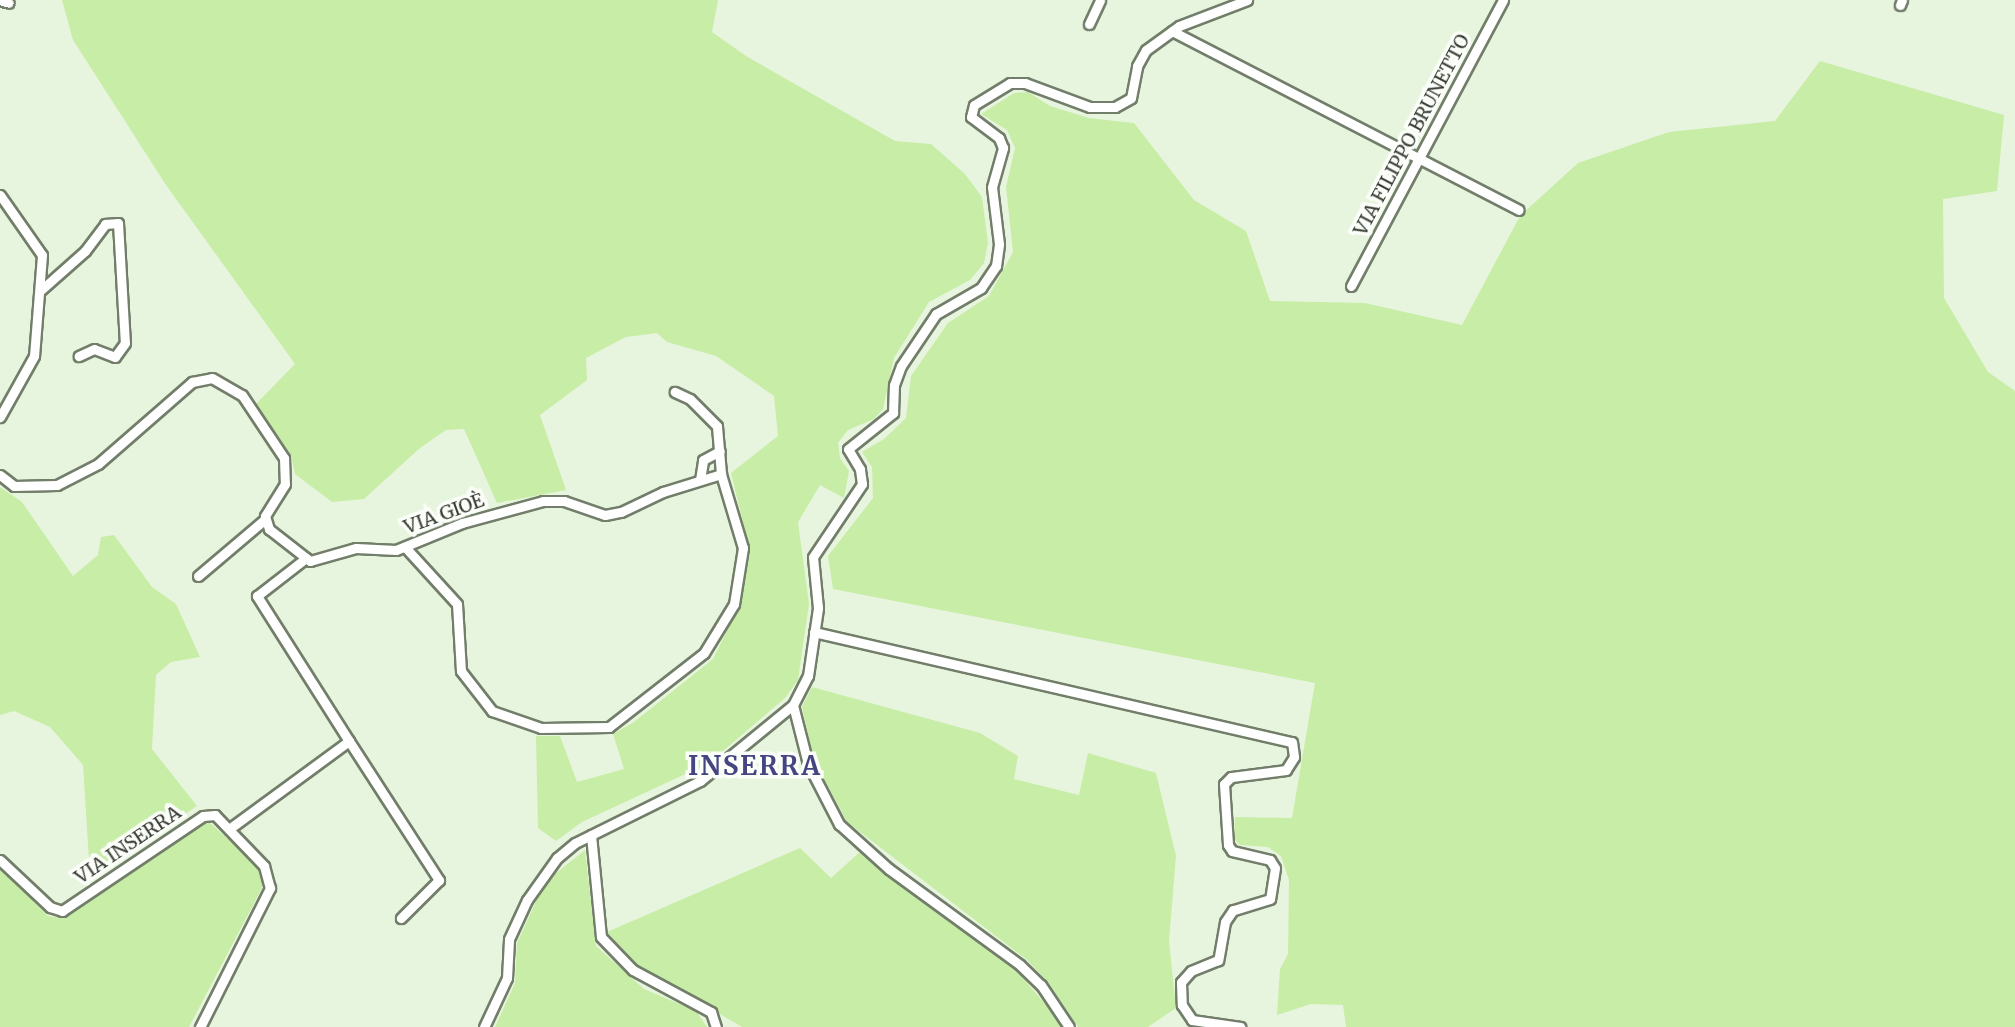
<!DOCTYPE html>
<meta charset="utf-8">
<style>
body{margin:0}
#map{position:relative;width:2015px;height:1027px;overflow:hidden;background:#e8f5de;font-family:Merriweather,serif}
div>[style]{position:absolute}
.green>*{inset:0;background:#c7eda7}
.roads{filter:drop-shadow(2px 0 #727e6a) drop-shadow(-2px 0 #727e6a) drop-shadow(0 2px #727e6a) drop-shadow(0 -2px #727e6a)}
.minor>*{height:9px;margin:-4.5px;padding:0 4.5px;transform-origin:4.5px;border-radius:4.5px;background:#fff}
span{translate:-50% -50%;white-space:nowrap;text-align:center;line-height:1.15;-webkit-text-stroke:7px #fcfefa;paint-order:stroke}
.street-label{font-size:19px;color:#363b32}
.district-label{font-size:26px;color:#454582;font-weight:700;letter-spacing:2px}
</style>
<div id="map">
<div class="green">
<i style="clip-path:polygon(62px 0,718px 0,712px 32px,746px 56px,895px 141px,931px 144px,965px 174px,982px 197px,988px 243px,984px 263px,970px 280px,929px 302px,894px 358px,883px 409px,874px 419px,848px 430px,838px 443px,840px 458px,849px 471px,844px 498px,820px 485px,798px 522px,809px 604px,798px 680px,785px 698px,709px 763px,582px 822px,556px 841px,538px 828px,536px 736px,560px 736px,577px 782px,624px 769px,613px 734px,634px 722px,713px 659px,742px 600px,750px 551px,731px 473px,778px 436px,774px 396px,716px 356px,667px 342px,657px 333px,626px 337px,586px 358px,587px 380px,540px 415px,566px 490px,497px 503px,464px 429px,446px 430px,420px 448px,364px 499px,332px 502px,295px 474px,291px 455px,256px 404px,295px 364px,166px 185px,73px 40px)"></i>
<i style="clip-path:polygon(1820px 61px,2004px 115px,1997px 191px,1943px 199px,1944px 298px,1988px 372px,2015px 391px,2015px 1027px,1346px 1027px,1343px 1005px,1311px 1004px,1277px 1015px,1280px 969px,1288px 954px,1289px 880px,1281px 856px,1268px 847px,1240px 845px,1234px 839px,1235px 817px,1292px 818px,1315px 683px,833px 589px,828px 556px,873px 498px,872px 467px,862px 452px,884px 439px,906px 418px,911px 376px,948px 323px,989px 296px,1013px 252px,1006px 187px,1015px 148px,1007px 130px,981px 114px,1014px 93px,1028px 92px,1050px 106px,1089px 118px,1134px 123px,1194px 200px,1246px 231px,1270px 301px,1365px 303px,1462px 325px,1520px 216px,1578px 163px,1669px 132px,1775px 121px)"></i>
<i style="clip-path:polygon(0 487px,22px 502px,73px 576px,98px 555px,101px 537px,114px 535px,152px 587px,176px 604px,200px 657px,171px 662px,156px 675px,152px 749px,197px 806px,90px 877px,83px 765px,50px 727px,14px 711px,0 715px)"></i>
<i style="clip-path:polygon(812px 687px,980px 733px,1018px 756px,1014px 779px,1079px 795px,1088px 753px,1156px 773px,1176px 856px,1169px 941px,1176px 1008px,1148px 1027px,1078px 1027px,1049px 983px,1026px 959px,847px 822px,814px 760px,802px 707px)"></i>
<i style="clip-path:polygon(208px 821px,255px 864px,263px 875px,262px 888px,189px 1027px,0 1027px,0 867px,48px 916px,63px 918px)"></i>
<i style="clip-path:polygon(800px 848px,831px 878px,861px 851px,1014px 968px,1065px 1027px,742px 1027px,638px 966px,607px 932px)"></i>
<i style="clip-path:polygon(585px 850px,596px 946px,644px 989px,696px 1011px,707px 1027px,495px 1027px,515px 983px,517px 943px,537px 899px,555px 874px)"></i>
</div>
<div class="roads">
<div class="minor">
<i style="left:0;top:0;width:9px;rotate:18deg"></i>
<i style="left:1900px;top:5px;width:5px;rotate:-68deg"></i>
<i style="left:1089px;top:24px;width:26px;rotate:-65deg"></i>
<i style="left:1172px;top:31px;width:390px;rotate:27.3deg"></i>
<i style="left:0;top:195px;width:73px;rotate:55deg"></i>
<i style="left:42px;top:255px;width:101px;rotate:94.5deg"></i>
<i style="left:34px;top:356px;width:70px;rotate:119.1deg"></i>
<i style="left:1351px;top:286px;width:324px;rotate:-62deg"></i>
<i style="left:41px;top:290px;width:59px;rotate:-41.6deg"></i>
<i style="left:85px;top:251px;width:34px;rotate:-53deg"></i>
<i style="left:105px;top:224px;width:13px;rotate:-4deg"></i>
<i style="left:118px;top:223px;width:120px;rotate:86.7deg"></i>
<i style="left:125px;top:343px;width:17px;rotate:126deg"></i>
<i style="left:115px;top:357px;width:22px;rotate:-159deg"></i>
<i style="left:94px;top:349px;width:17px;rotate:155deg"></i>
<i style="left:0;top:475px;width:18px;rotate:38deg"></i>
<i style="left:14px;top:486px;width:43px;rotate:-1.3deg"></i>
<i style="left:57px;top:485px;width:46px;rotate:-27.1deg"></i>
<i style="left:98px;top:464px;width:125px;rotate:-41.1deg"></i>
<i style="left:192px;top:382px;width:20px;rotate:-11deg"></i>
<i style="left:212px;top:378px;width:34px;rotate:30deg"></i>
<i style="left:242px;top:395px;width:76px;rotate:56.3deg"></i>
<i style="left:284px;top:458px;width:26px;rotate:88deg"></i>
<i style="left:285px;top:484px;width:38px;rotate:122deg"></i>
<i style="left:265px;top:516px;width:14px;rotate:73deg"></i>
<i style="left:269px;top:529px;width:52px;rotate:38deg"></i>
<i style="left:310px;top:561px;width:48px;rotate:-15.8deg"></i>
<i style="left:356px;top:548px;width:40px;rotate:2.9deg"></i>
<i style="left:396px;top:550px;width:71px;rotate:-22.2deg"></i>
<i style="left:462px;top:523px;width:84px;rotate:-15.2deg"></i>
<i style="left:543px;top:501px;width:21px"></i>
<i style="left:564px;top:501px;width:43px;rotate:18.9deg"></i>
<i style="left:605px;top:515px;width:16px;rotate:-11deg"></i>
<i style="left:621px;top:512px;width:47px;rotate:-25.5deg"></i>
<i style="left:663px;top:492px;width:61px;rotate:-17.2deg"></i>
<i style="left:721px;top:474px;width:48px;rotate:-94.8deg"></i>
<i style="left:717px;top:426px;width:38px;rotate:-135deg"></i>
<i style="left:690px;top:399px;width:17px;rotate:-155deg"></i>
<i style="left:700px;top:480px;width:20px;rotate:-81deg"></i>
<i style="left:703px;top:460px;width:19px;rotate:-28deg"></i>
<i style="left:405px;top:547px;width:77px;rotate:47.6deg"></i>
<i style="left:457px;top:604px;width:67px;rotate:86.6deg"></i>
<i style="left:461px;top:671px;width:51px;rotate:52.2deg"></i>
<i style="left:492px;top:711px;width:52px;rotate:19.1deg"></i>
<i style="left:541px;top:728px;width:68px;rotate:-0.8deg"></i>
<i style="left:609px;top:727px;width:120px;rotate:-37.9deg"></i>
<i style="left:704px;top:653px;width:57px;rotate:-58.5deg"></i>
<i style="left:734px;top:604px;width:57px;rotate:-80.9deg"></i>
<i style="left:743px;top:548px;width:77px;rotate:-106.6deg"></i>
<i style="left:198px;top:576px;width:87px;rotate:-40.3deg"></i>
<i style="left:814px;top:632px;width:490px;rotate:13deg"></i>
<i style="left:1292px;top:742px;width:15px;rotate:82deg"></i>
<i style="left:1294px;top:757px;width:15px;rotate:122deg"></i>
<i style="left:1286px;top:770px;width:55px;rotate:172.7deg"></i>
<i style="left:1231px;top:777px;width:10px;rotate:135deg"></i>
<i style="left:1224px;top:784px;width:61px;rotate:86.2deg"></i>
<i style="left:1228px;top:845px;width:7px;rotate:56deg"></i>
<i style="left:1232px;top:851px;width:39px;rotate:13deg"></i>
<i style="left:1270px;top:860px;width:9px;rotate:58deg"></i>
<i style="left:1275px;top:868px;width:31px;rotate:99deg"></i>
<i style="left:1270px;top:899px;width:39px;rotate:163deg"></i>
<i style="left:1233px;top:910px;width:14px;rotate:124deg"></i>
<i style="left:1225px;top:922px;width:39px;rotate:100deg"></i>
<i style="left:1218px;top:960px;width:29px;rotate:158deg"></i>
<i style="left:1191px;top:971px;width:15px;rotate:132deg"></i>
<i style="left:1181px;top:982px;width:23px;rotate:88deg"></i>
<i style="left:1182px;top:1005px;width:18px;rotate:56deg"></i>
<i style="left:1192px;top:1020px;width:49px;rotate:8.3deg"></i>
<i style="left:793px;top:705px;width:61px;rotate:75.7deg"></i>
<i style="left:808px;top:764px;width:68px;rotate:62.7deg"></i>
<i style="left:839px;top:824px;width:67px;rotate:42deg"></i>
<i style="left:889px;top:869px;width:162px;rotate:36.2deg"></i>
<i style="left:1020px;top:965px;width:29px;rotate:44deg"></i>
<i style="left:1041px;top:985px;width:50px;rotate:56.3deg"></i>
<i style="left:349px;top:741px;width:166px;rotate:57.1deg"></i>
<i style="left:439px;top:880px;width:54px;rotate:135deg"></i>
<i style="left:229px;top:829px;width:149px;rotate:-36.3deg"></i>
<i style="left:349px;top:741px;width:172px;rotate:-122.4deg"></i>
<i style="left:257px;top:596px;width:62px;rotate:-37.8deg"></i>
<i style="left:591px;top:835px;width:102px;rotate:84.4deg"></i>
<i style="left:601px;top:937px;width:46px;rotate:45.9deg"></i>
<i style="left:633px;top:970px;width:89px;rotate:28.3deg"></i>
<i style="left:711px;top:1012px;width:16px;rotate:72deg"></i>
<i style="left:0;top:860px;width:69px;rotate:43.2deg"></i>
<i style="left:50px;top:907px;width:13px;rotate:18deg"></i>
<i style="left:62px;top:911px;width:170px;rotate:-34deg"></i>
<i style="left:203px;top:816px;width:12px;rotate:-5deg"></i>
<i style="left:215px;top:815px;width:71px;rotate:46.1deg"></i>
<i style="left:264px;top:866px;width:23px;rotate:75deg"></i>
<i style="left:270px;top:888px;width:156px;rotate:116.7deg"></i>
<i style="left:484px;top:1027px;width:54px;rotate:-64.9deg"></i>
<i style="left:507px;top:978px;width:39px;rotate:-87deg"></i>
<i style="left:509px;top:939px;width:43px;rotate:-65.2deg"></i>
<i style="left:527px;top:900px;width:52px;rotate:-54.5deg"></i>
<i style="left:557px;top:858px;width:23px;rotate:-40deg"></i>
<i style="left:575px;top:843px;width:140px;rotate:-26.4deg"></i>
<i style="left:700px;top:781px;width:120px;rotate:-39.3deg"></i>
<i style="left:793px;top:705px;width:33px;rotate:-63deg"></i>
<i style="left:808px;top:676px;width:69px;rotate:-81.6deg"></i>
<i style="left:818px;top:608px;width:51px;rotate:-95.6deg"></i>
<i style="left:813px;top:557px;width:88px;rotate:-56.1deg"></i>
<i style="left:862px;top:484px;width:15px;rotate:-98deg"></i>
<i style="left:860px;top:469px;width:23px;rotate:-121deg"></i>
<i style="left:848px;top:449px;width:58px;rotate:-38.7deg"></i>
<i style="left:893px;top:413px;width:28px;rotate:-88deg"></i>
<i style="left:894px;top:385px;width:20px;rotate:-70deg"></i>
<i style="left:901px;top:366px;width:63px;rotate:-56.1deg"></i>
<i style="left:936px;top:314px;width:52px;rotate:-30deg"></i>
<i style="left:981px;top:288px;width:27px;rotate:-56deg"></i>
<i style="left:996px;top:266px;width:22px;rotate:-82deg"></i>
<i style="left:999px;top:244px;width:57px;rotate:-97deg"></i>
<i style="left:992px;top:187px;width:41px;rotate:-74.2deg"></i>
<i style="left:1003px;top:148px;width:11px;rotate:-112deg"></i>
<i style="left:999px;top:138px;width:35px;rotate:-143deg"></i>
<i style="left:971px;top:117px;width:12px;rotate:-76deg"></i>
<i style="left:974px;top:105px;width:42px;rotate:-31.4deg"></i>
<i style="left:1010px;top:83px;width:15px"></i>
<i style="left:1025px;top:83px;width:69px;rotate:20.3deg"></i>
<i style="left:1090px;top:107px;width:25px"></i>
<i style="left:1115px;top:107px;width:18px;rotate:-29deg"></i>
<i style="left:1131px;top:98px;width:33px;rotate:-79deg"></i>
<i style="left:1137px;top:66px;width:18px;rotate:-61deg"></i>
<i style="left:1146px;top:50px;width:41px;rotate:-36deg"></i>
<i style="left:1179px;top:26px;width:73px;rotate:-20.9deg"></i>
</div>
</div>
<div class="street-label">
<span style="left:1412px;top:135px;rotate:-62deg">VIA FILIPPO BRUNETTO</span>
<span style="left:444px;top:514px;rotate:-20deg">VIA GIOÈ</span>
<span style="left:128px;top:845px;rotate:-34deg">VIA INSERRA</span>
</div>
<div class="district-label">
<span style="left:755px;top:766px">INSERRA</span>
</div>
</div>
